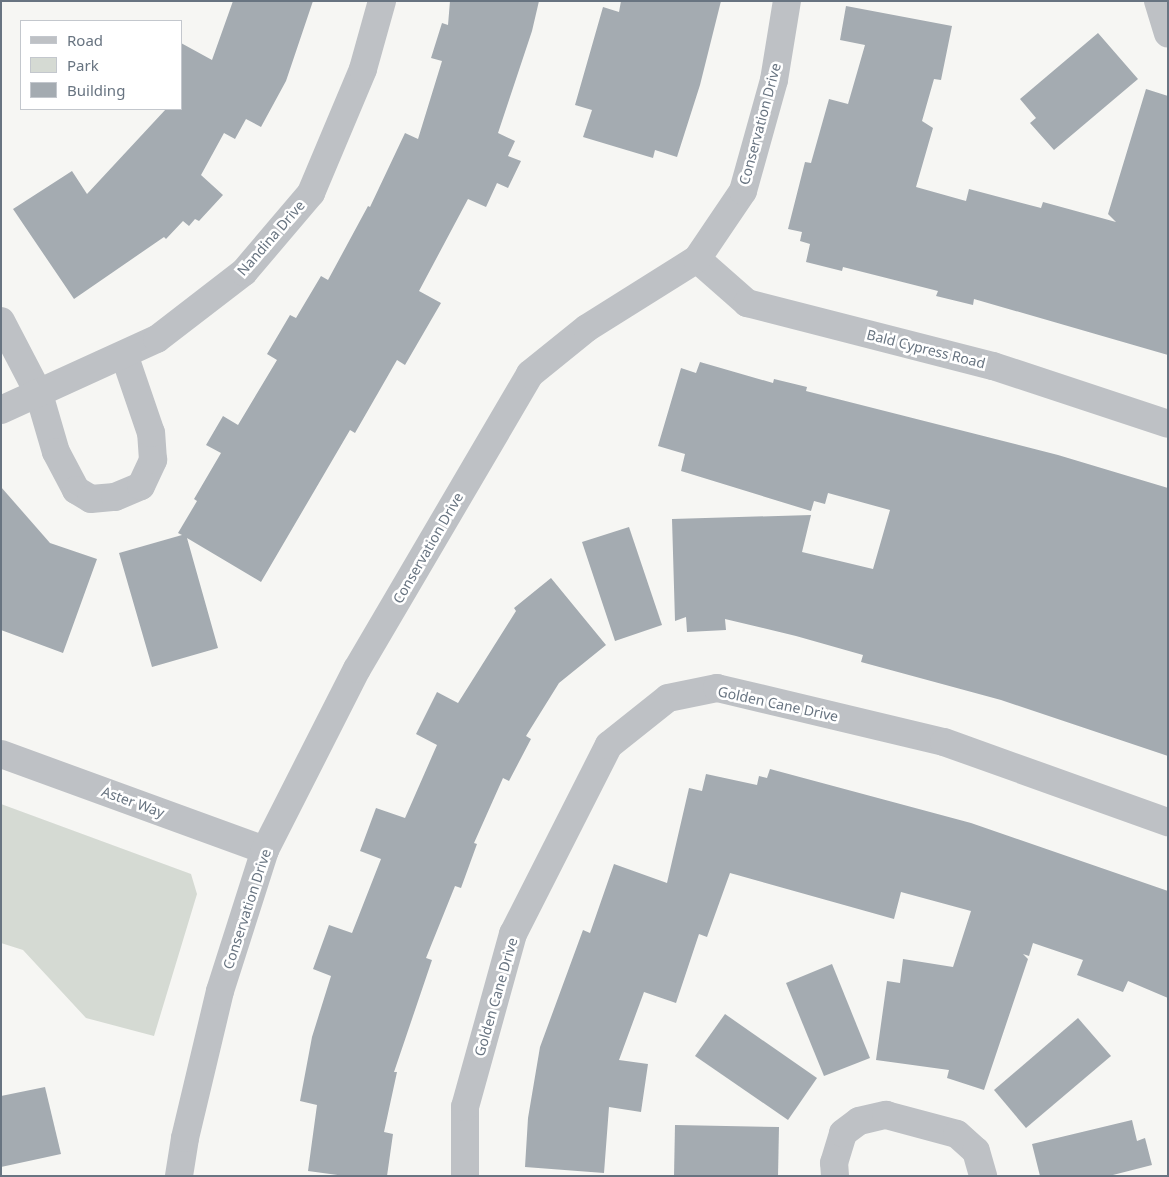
<!DOCTYPE html>
<style>
body{margin:0}
#map{position:relative;width:1169px;height:1177px;overflow:hidden;background:#f6f6f3;font-family:"Noto Sans",sans-serif}
div>[style]{position:absolute}
.green>*{inset:0;background:#d5dad3}
.building>*{inset:0;background:#a4abb1}
.minor>*{height:28px;margin:-14px;padding:0 14px;transform-origin:14px;border-radius:14px;background:#bec1c5}
span{translate:-50% -50%;white-space:nowrap;text-align:center;line-height:1.15;-webkit-text-stroke:5px #fff;paint-order:stroke}
.street-label{font-size:14px;color:#687481}
.frame{position:absolute;inset:0;border:2px solid #687481;pointer-events:none}
.legend{position:absolute;left:20px;top:20px;width:162px;height:90px;box-sizing:border-box;background:#fff;border:1px solid #c3c7cd;margin:0;padding:6px 9px;list-style:none;font-size:15px;color:#687481}
.legend li{display:flex;align-items:center;gap:10px;height:25px}
.legend b{width:25px;border:1px solid #c3c7cd}
</style>
<div id="map">
<div class="green">
<i style="clip-path:polygon(1px 804px,191px 874px,197px 894px,154px 1036px,86px 1018px,23px 950px,1px 943px)"></i>
</div>
<div class="building">
<i style="clip-path:polygon(233px 1px,313px 1px,286px 81px,261px 127px,246px 119px,235px 139px,224px 133px,201px 175px,223px 195px,199px 221px,195px 219px,189px 226px,183px 221px,166px 239px,164px 237px,74px 299px,13px 209px,72px 171px,87px 194px,166px 109px,181px 109px,181px 43px,212px 60px)"></i>
<i style="clip-path:polygon(450px 1px,539px 1px,532px 31px,498px 133px,515px 141px,508px 156px,521px 161px,508px 188px,497px 183px,486px 207px,468px 199px,419px 291px,441px 303px,405px 365px,397px 360px,355px 433px,350px 430px,261px 582px,187px 538px,218px 648px,152px 667px,119px 553px,182px 535px,178px 533px,197px 501px,194px 499px,221px 453px,206px 445px,223px 416px,238px 425px,277px 360px,267px 354px,290px 315px,296px 318px,321px 276px,328px 280px,368px 206px,370px 207px,405px 133px,418px 139px,442px 61px,431px 58px,442px 23px,448px 25px)"></i>
<i style="clip-path:polygon(621px 1px,721px 1px,700px 85px,677px 157px,655px 150px,653px 158px,583px 137px,592px 110px,575px 105px,603px 7px,619px 12px)"></i>
<i style="clip-path:polygon(846px 6px,952px 26px,941px 80px,934px 79px,922px 121px,933px 128px,916px 187px,966px 201px,969px 189px,1041px 208px,1043px 202px,1116px 222px,1108px 214px,1146px 89px,1168px 96px,1168px 355px,974px 299px,973px 305px,936px 296px,938px 291px,843px 267px,842px 271px,806px 262px,810px 244px,800px 241px,802px 232px,788px 229px,805px 162px,811px 163px,829px 99px,848px 104px,865px 45px,840px 40px)"></i>
<i style="clip-path:polygon(1098px 33px,1138px 79px,1054px 150px,1030px 123px,1036px 118px,1020px 99px)"></i>
<i style="clip-path:polygon(700px 362px,773px 383px,774px 379px,807px 387px,806px 391px,1058px 455px,1168px 488px,1168px 756px,1001px 700px,861px 662px,863px 655px,796px 636px,725px 619px,726px 630px,687px 632px,686px 617px,675px 621px,672px 519px,811px 515px,802px 552px,873px 569px,890px 510px,828px 493px,825px 504px,814px 501px,811px 511px,681px 471px,685px 454px,658px 446px,681px 368px,696px 373px)"></i>
<i style="clip-path:polygon(1px 487px,50px 543px,97px 559px,63px 653px,1px 630px)"></i>
<i style="clip-path:polygon(629px 527px,662px 625px,615px 641px,582px 542px)"></i>
<i style="clip-path:polygon(551px 578px,606px 645px,559px 683px,526px 736px,531px 739px,509px 781px,503px 778px,474px 843px,477px 844px,461px 888px,455px 886px,426px 958px,432px 960px,394px 1072px,397px 1072px,384px 1132px,393px 1134px,387px 1176px,345px 1176px,308px 1171px,317px 1105px,300px 1101px,312px 1037px,331px 976px,313px 969px,329px 925px,352px 933px,381px 859px,360px 851px,376px 808px,405px 818px,437px 745px,416px 734px,437px 692px,458px 703px,516px 611px,514px 608px)"></i>
<i style="clip-path:polygon(770px 769px,971px 823px,1168px 891px,1168px 998px,1128px 981px,1123px 992px,1077px 975px,1083px 960px,1033px 943px,1029px 956px,1023px 954px,1028px 959px,984px 1090px,947px 1078px,949px 1070px,876px 1060px,887px 981px,900px 983px,903px 959px,953px 967px,971px 911px,901px 892px,894px 919px,730px 873px,707px 937px,699px 934px,676px 1003px,644px 992px,619px 1060px,648px 1064px,641px 1112px,609px 1107px,604px 1173px,525px 1167px,528px 1118px,540px 1047px,583px 930px,590px 933px,614px 864px,667px 883px,689px 788px,702px 791px,706px 774px,757px 785px,759px 776px,767px 778px)"></i>
<i style="clip-path:polygon(832px 964px,870px 1058px,824px 1076px,786px 983px)"></i>
<i style="clip-path:polygon(725px 1014px,817px 1078px,788px 1120px,695px 1056px)"></i>
<i style="clip-path:polygon(1078px 1018px,1111px 1056px,1026px 1128px,994px 1090px)"></i>
<i style="clip-path:polygon(45px 1087px,61px 1154px,1px 1167px,1px 1096px)"></i>
<i style="clip-path:polygon(1132px 1120px,1137px 1141px,1145px 1138px,1152px 1165px,1109px 1176px,1040px 1176px,1032px 1144px)"></i>
<i style="clip-path:polygon(675px 1125px,779px 1127px,778px 1176px,674px 1176px)"></i>
</div>
<div class="minor">
<i style="left:1158px;top:1px;width:34px;rotate:73deg"></i>
<i style="left:697px;top:259px;width:67px;rotate:41.3deg"></i>
<i style="left:747px;top:303px;width:254px;rotate:14.4deg"></i>
<i style="left:993px;top:366px;width:184px;rotate:18.3deg"></i>
<i style="left:1px;top:321px;width:82px;rotate:62.5deg"></i>
<i style="left:39px;top:394px;width:60px;rotate:73.7deg"></i>
<i style="left:56px;top:452px;width:43px;rotate:62.2deg"></i>
<i style="left:76px;top:490px;width:17px;rotate:31deg"></i>
<i style="left:91px;top:499px;width:24px;rotate:-5deg"></i>
<i style="left:115px;top:497px;width:28px;rotate:-23deg"></i>
<i style="left:141px;top:486px;width:29px;rotate:-65deg"></i>
<i style="left:153px;top:460px;width:27px;rotate:-94deg"></i>
<i style="left:151px;top:433px;width:83px;rotate:-108.9deg"></i>
<i style="left:1px;top:410px;width:171px;rotate:-24.5deg"></i>
<i style="left:157px;top:339px;width:110px;rotate:-37.6deg"></i>
<i style="left:244px;top:272px;width:104px;rotate:-49.7deg"></i>
<i style="left:311px;top:193px;width:134px;rotate:-67.2deg"></i>
<i style="left:363px;top:69px;width:71px;rotate:-74.4deg"></i>
<i style="left:1px;top:754px;width:281px;rotate:20deg"></i>
<i style="left:179px;top:1176px;width:38px;rotate:-81deg"></i>
<i style="left:185px;top:1138px;width:151px;rotate:-76.6deg"></i>
<i style="left:220px;top:991px;width:148px;rotate:-72.3deg"></i>
<i style="left:265px;top:850px;width:203px;rotate:-63.1deg"></i>
<i style="left:357px;top:669px;width:342px;rotate:-59.6deg"></i>
<i style="left:530px;top:374px;width:73px;rotate:-38.9deg"></i>
<i style="left:587px;top:328px;width:130px;rotate:-32.1deg"></i>
<i style="left:697px;top:259px;width:82px;rotate:-55.9deg"></i>
<i style="left:743px;top:191px;width:115px;rotate:-74.4deg"></i>
<i style="left:774px;top:80px;width:80px;rotate:-80.7deg"></i>
<i style="left:465px;top:1176px;width:69px;rotate:-90deg"></i>
<i style="left:465px;top:1107px;width:180px;rotate:-74.5deg"></i>
<i style="left:513px;top:934px;width:212px;rotate:-63.1deg"></i>
<i style="left:609px;top:745px;width:75px;rotate:-38.5deg"></i>
<i style="left:668px;top:698px;width:50px;rotate:-11.5deg"></i>
<i style="left:717px;top:688px;width:233px;rotate:13.4deg"></i>
<i style="left:944px;top:742px;width:238px;rotate:19.7deg"></i>
<i style="left:835px;top:1176px;width:13px;rotate:-94deg"></i>
<i style="left:834px;top:1163px;width:31px;rotate:-73deg"></i>
<i style="left:843px;top:1133px;width:20px;rotate:-37deg"></i>
<i style="left:859px;top:1121px;width:28px;rotate:-13deg"></i>
<i style="left:886px;top:1115px;width:73px;rotate:15deg"></i>
<i style="left:957px;top:1134px;width:25px;rotate:42deg"></i>
<i style="left:976px;top:1151px;width:26px;rotate:74deg"></i>
</div>
<div class="street-label">
<span style="left:760px;top:124px;rotate:-75deg">Conservation Drive</span>
<span style="left:271px;top:238px;rotate:-49deg">Nandina Drive</span>
<span style="left:926px;top:349px;rotate:14deg">Bald Cypress Road</span>
<span style="left:428px;top:548px;rotate:-60deg">Conservation Drive</span>
<span style="left:778px;top:704px;rotate:12deg">Golden Cane Drive</span>
<span style="left:133px;top:802px;rotate:20deg">Aster Way</span>
<span style="left:247px;top:909px;rotate:-72deg">Conservation Drive</span>
<span style="left:496px;top:997px;rotate:-74deg">Golden Cane Drive</span>
</div>
<div class="frame"></div>
<ul class="legend">
<li><b style="height:6px;background:#bec1c5"></b>Road</li>
<li><b style="height:14px;background:#d5dad3"></b>Park</li>
<li><b style="height:14px;background:#a4abb1"></b>Building</li>
</ul>
</div>
